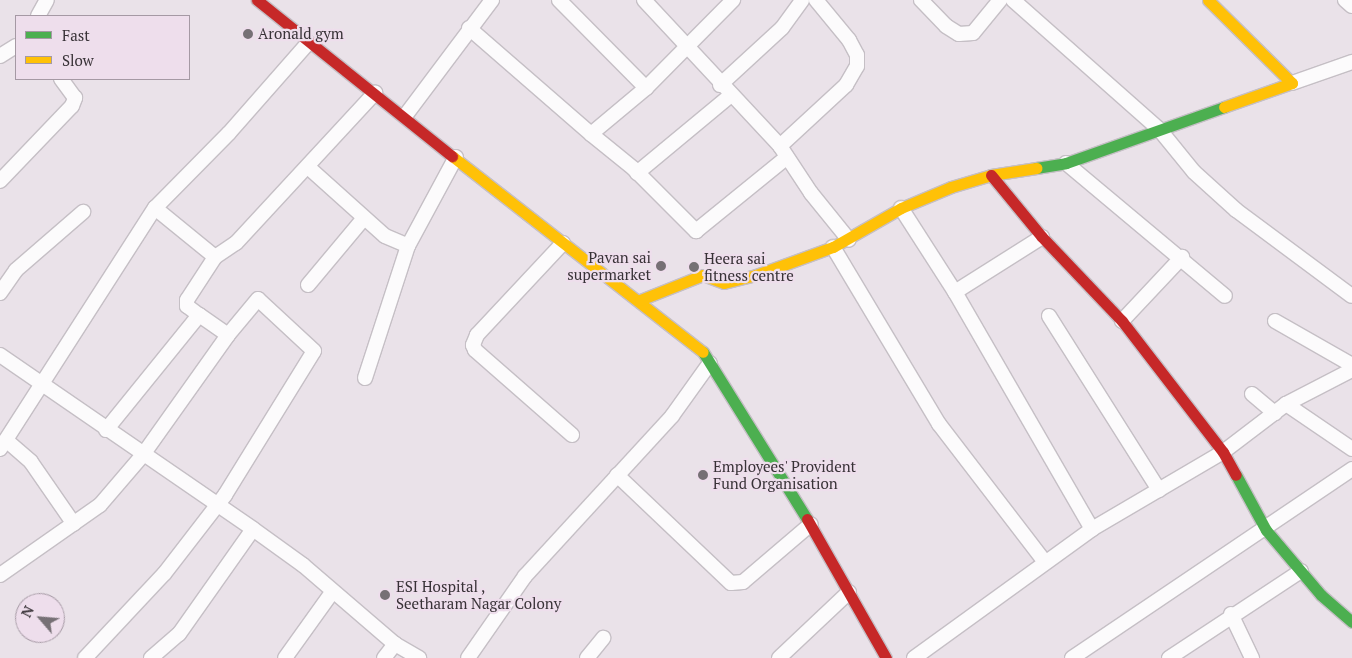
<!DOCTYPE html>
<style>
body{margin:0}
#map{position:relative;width:1352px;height:658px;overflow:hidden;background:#eae2e9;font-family:"PT Serif",serif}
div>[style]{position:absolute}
.roads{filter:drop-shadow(1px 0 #c5bfc5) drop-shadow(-1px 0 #c5bfc5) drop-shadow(0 1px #c5bfc5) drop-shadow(0 -1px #c5bfc5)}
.street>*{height:14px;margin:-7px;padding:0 7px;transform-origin:7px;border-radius:7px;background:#fcfbfc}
.fast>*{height:11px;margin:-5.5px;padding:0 5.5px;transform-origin:5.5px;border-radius:5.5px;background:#4caf50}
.slow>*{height:11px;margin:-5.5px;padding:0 5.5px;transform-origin:5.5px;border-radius:5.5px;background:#ffc107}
.jam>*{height:11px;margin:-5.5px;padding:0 5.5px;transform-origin:5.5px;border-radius:5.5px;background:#c62828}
.dots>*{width:14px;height:14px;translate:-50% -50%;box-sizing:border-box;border:2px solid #eedeec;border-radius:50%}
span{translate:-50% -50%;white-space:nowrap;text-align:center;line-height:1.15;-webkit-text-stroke:4.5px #eedeec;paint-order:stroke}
.poi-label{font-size:15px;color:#383237}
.left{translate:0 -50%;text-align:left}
.right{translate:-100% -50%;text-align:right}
.legend{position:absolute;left:15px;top:15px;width:175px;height:65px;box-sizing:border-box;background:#eedeec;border:1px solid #a599a4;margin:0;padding:6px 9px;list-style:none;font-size:15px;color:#383237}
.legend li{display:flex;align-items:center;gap:10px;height:25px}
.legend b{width:25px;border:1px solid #a599a4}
.north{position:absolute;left:15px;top:593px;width:50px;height:50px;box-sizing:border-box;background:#eedeec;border:1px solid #a599a4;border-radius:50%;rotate:297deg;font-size:14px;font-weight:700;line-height:20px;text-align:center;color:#383237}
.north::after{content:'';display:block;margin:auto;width:18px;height:22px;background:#767075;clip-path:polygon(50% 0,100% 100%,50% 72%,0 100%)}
</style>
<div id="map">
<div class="roads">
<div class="street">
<i style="left:559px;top:0;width:124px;rotate:45.3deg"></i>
<i style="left:644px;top:0;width:200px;rotate:47deg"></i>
<i style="left:780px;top:146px;width:56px;rotate:56.6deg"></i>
<i style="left:811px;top:193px;width:60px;rotate:51deg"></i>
<i style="left:921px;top:0;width:36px;rotate:46deg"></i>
<i style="left:946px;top:26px;width:15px;rotate:32deg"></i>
<i style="left:959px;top:34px;width:14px;rotate:-4deg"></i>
<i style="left:973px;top:33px;width:43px;rotate:-50.7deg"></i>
<i style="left:1013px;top:0;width:195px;rotate:41.5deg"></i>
<i style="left:1159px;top:129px;width:55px;rotate:50.9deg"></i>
<i style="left:1194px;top:172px;width:57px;rotate:42.1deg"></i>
<i style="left:1236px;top:210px;width:144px;rotate:36.6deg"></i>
<i style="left:1345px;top:0;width:9px;rotate:41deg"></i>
<i style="left:38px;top:16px;width:18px;rotate:-61deg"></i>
<i style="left:469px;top:28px;width:162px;rotate:41deg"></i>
<i style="left:591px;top:134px;width:72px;rotate:-39.9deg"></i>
<i style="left:646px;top:88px;width:124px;rotate:-45.3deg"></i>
<i style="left:0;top:56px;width:19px;rotate:-32deg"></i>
<i style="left:1292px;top:83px;width:64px;rotate:-19.3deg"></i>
<i style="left:720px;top:85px;width:84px;rotate:-42.6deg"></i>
<i style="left:782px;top:28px;width:34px;rotate:-54deg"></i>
<i style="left:405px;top:116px;width:145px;rotate:-53.1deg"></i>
<i style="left:591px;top:134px;width:55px;rotate:39.1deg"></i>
<i style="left:634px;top:169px;width:88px;rotate:45deg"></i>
<i style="left:696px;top:231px;width:117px;rotate:-39.1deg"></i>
<i style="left:780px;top:146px;width:90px;rotate:-42.7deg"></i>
<i style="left:846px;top:85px;width:22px;rotate:-60deg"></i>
<i style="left:857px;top:66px;width:11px;rotate:-90deg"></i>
<i style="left:857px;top:55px;width:17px;rotate:-118deg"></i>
<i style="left:849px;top:40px;width:52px;rotate:-129.5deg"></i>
<i style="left:1066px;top:163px;width:207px;rotate:39.9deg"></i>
<i style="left:308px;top:167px;width:103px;rotate:41.9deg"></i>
<i style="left:385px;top:236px;width:25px;rotate:23deg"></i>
<i style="left:637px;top:173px;width:122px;rotate:-39.7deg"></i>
<i style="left:0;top:181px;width:104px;rotate:-46.2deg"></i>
<i style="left:72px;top:106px;width:9px;rotate:-69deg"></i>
<i style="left:75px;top:98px;width:24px;rotate:-126deg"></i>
<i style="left:155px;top:208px;width:77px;rotate:39.2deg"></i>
<i style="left:901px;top:208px;width:100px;rotate:57.3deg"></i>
<i style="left:955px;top:292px;width:274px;rotate:60deg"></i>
<i style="left:563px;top:243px;width:126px;rotate:133.1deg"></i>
<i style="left:477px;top:335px;width:11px;rotate:112deg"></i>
<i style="left:473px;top:345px;width:5px;rotate:68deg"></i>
<i style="left:475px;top:350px;width:129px;rotate:41.2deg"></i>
<i style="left:833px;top:247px;width:206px;rotate:59.1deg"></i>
<i style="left:939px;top:424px;width:174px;rotate:52.5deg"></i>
<i style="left:308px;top:285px;width:87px;rotate:-50.1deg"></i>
<i style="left:955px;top:292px;width:103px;rotate:-32.3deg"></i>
<i style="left:0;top:293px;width:28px;rotate:-55deg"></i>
<i style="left:16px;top:270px;width:89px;rotate:-40.9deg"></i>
<i style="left:1049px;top:316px;width:206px;rotate:57.7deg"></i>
<i style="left:1122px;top:321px;width:88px;rotate:-46.8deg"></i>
<i style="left:1275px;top:321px;width:89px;rotate:29.7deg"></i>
<i style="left:0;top:355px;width:307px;rotate:34.5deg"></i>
<i style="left:365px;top:378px;width:139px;rotate:-72deg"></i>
<i style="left:408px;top:246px;width:101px;rotate:-61.7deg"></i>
<i style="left:1252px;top:394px;width:30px;rotate:40deg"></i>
<i style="left:1286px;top:404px;width:80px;rotate:34.3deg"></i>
<i style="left:106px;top:430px;width:148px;rotate:-51deg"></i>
<i style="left:199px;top:315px;width:15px;rotate:-143deg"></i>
<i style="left:187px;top:306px;width:6px;rotate:-90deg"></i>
<i style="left:187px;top:300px;width:51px;rotate:-56.9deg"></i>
<i style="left:215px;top:257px;width:25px;rotate:-34deg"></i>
<i style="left:236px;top:243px;width:205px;rotate:-47.2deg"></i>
<i style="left:6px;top:440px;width:33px;rotate:41deg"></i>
<i style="left:31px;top:462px;width:75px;rotate:55.3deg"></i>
<i style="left:0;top:449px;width:287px;rotate:-57.3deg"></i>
<i style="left:155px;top:208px;width:105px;rotate:-45.4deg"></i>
<i style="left:229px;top:133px;width:120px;rotate:-48.7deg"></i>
<i style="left:617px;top:475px;width:157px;rotate:43.5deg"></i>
<i style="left:731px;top:583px;width:12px;rotate:-5deg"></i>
<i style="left:743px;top:582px;width:89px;rotate:-40.5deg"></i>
<i style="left:0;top:575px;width:122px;rotate:-35deg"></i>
<i style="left:100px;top:505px;width:65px;rotate:-49.4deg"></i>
<i style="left:142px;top:456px;width:148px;rotate:-54.6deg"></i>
<i style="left:228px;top:335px;width:35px;rotate:-145deg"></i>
<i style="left:1231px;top:614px;width:49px;rotate:64.5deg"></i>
<i style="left:85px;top:658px;width:115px;rotate:-46.8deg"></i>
<i style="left:164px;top:574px;width:100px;rotate:-52.3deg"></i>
<i style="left:225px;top:495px;width:169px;rotate:-58.3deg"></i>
<i style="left:314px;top:351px;width:76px;rotate:-137.1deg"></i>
<i style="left:258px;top:299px;width:47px;rotate:129.8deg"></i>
<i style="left:151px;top:658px;width:37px;rotate:-41deg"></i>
<i style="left:179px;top:634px;width:128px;rotate:-54.8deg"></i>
<i style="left:253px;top:529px;width:62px;rotate:35.8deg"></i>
<i style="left:303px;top:565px;width:121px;rotate:40.7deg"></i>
<i style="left:395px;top:644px;width:28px;rotate:30deg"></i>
<i style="left:285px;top:658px;width:82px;rotate:-54.4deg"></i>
<i style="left:384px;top:658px;width:18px;rotate:-52deg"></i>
<i style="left:468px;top:658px;width:100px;rotate:-55.2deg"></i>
<i style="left:525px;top:576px;width:217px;rotate:-47.4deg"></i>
<i style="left:672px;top:416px;width:65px;rotate:-54.4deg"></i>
<i style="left:587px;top:658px;width:26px;rotate:-51deg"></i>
<i style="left:779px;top:658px;width:96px;rotate:-43.3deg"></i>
<i style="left:914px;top:658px;width:220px;rotate:-35.9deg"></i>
<i style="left:1092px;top:529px;width:152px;rotate:-30.4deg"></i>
<i style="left:1223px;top:452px;width:79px;rotate:-37.3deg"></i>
<i style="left:1286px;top:404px;width:74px;rotate:-27.3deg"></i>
<i style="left:1072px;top:658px;width:338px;rotate:-34deg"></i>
<i style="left:1169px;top:658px;width:158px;rotate:-33.4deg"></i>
</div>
<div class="fast">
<i style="left:1036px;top:168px;width:30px;rotate:-9deg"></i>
<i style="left:1066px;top:163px;width:168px;rotate:-19.5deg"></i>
<i style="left:703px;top:352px;width:197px;rotate:58.1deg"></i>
<i style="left:1236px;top:475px;width:63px;rotate:61.4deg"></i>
<i style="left:1266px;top:530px;width:85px;rotate:49.8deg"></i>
<i style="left:1321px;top:595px;width:41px;rotate:41.1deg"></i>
</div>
<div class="slow">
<i style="left:1208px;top:0;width:118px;rotate:44.7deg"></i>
<i style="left:1292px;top:83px;width:72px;rotate:160.6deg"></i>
<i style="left:452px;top:156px;width:318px;rotate:38deg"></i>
<i style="left:640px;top:300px;width:68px;rotate:-21.6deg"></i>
<i style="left:703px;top:275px;width:22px;rotate:21deg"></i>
<i style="left:724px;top:283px;width:33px;rotate:-14deg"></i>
<i style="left:756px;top:275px;width:82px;rotate:-20deg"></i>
<i style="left:833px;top:247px;width:78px;rotate:-29.8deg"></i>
<i style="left:901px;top:208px;width:54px;rotate:-22.8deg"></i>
<i style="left:951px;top:187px;width:42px;rotate:-16.7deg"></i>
<i style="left:991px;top:175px;width:46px;rotate:-8.8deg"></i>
</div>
<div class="jam">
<i style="left:257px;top:0;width:250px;rotate:38.7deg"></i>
<i style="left:991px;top:175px;width:80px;rotate:50.6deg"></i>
<i style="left:1042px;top:237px;width:116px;rotate:46.4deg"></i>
<i style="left:1122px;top:321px;width:165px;rotate:52.4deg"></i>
<i style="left:1223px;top:452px;width:26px;rotate:61deg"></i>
<i style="left:807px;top:519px;width:160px;rotate:60.4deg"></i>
</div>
</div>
<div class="dots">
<i style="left:248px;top:34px;background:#767075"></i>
<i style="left:661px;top:266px;background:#767075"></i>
<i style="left:694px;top:267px;background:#767075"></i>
<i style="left:703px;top:475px;background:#767075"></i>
<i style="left:385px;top:595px;background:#767075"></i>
</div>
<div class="poi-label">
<span class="left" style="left:258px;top:34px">Aronald gym</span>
<span class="right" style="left:651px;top:266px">Pavan sai<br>supermarket</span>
<span class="left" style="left:704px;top:267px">Heera sai<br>fitness centre</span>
<span class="left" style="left:713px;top:475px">Employees' Provident<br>Fund Organisation</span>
<span class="left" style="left:396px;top:595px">ESI Hospital ,<br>Seetharam Nagar Colony</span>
</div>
<ul class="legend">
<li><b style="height:6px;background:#4caf50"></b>Fast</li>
<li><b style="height:6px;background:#ffc107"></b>Slow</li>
</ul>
<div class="north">N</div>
</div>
